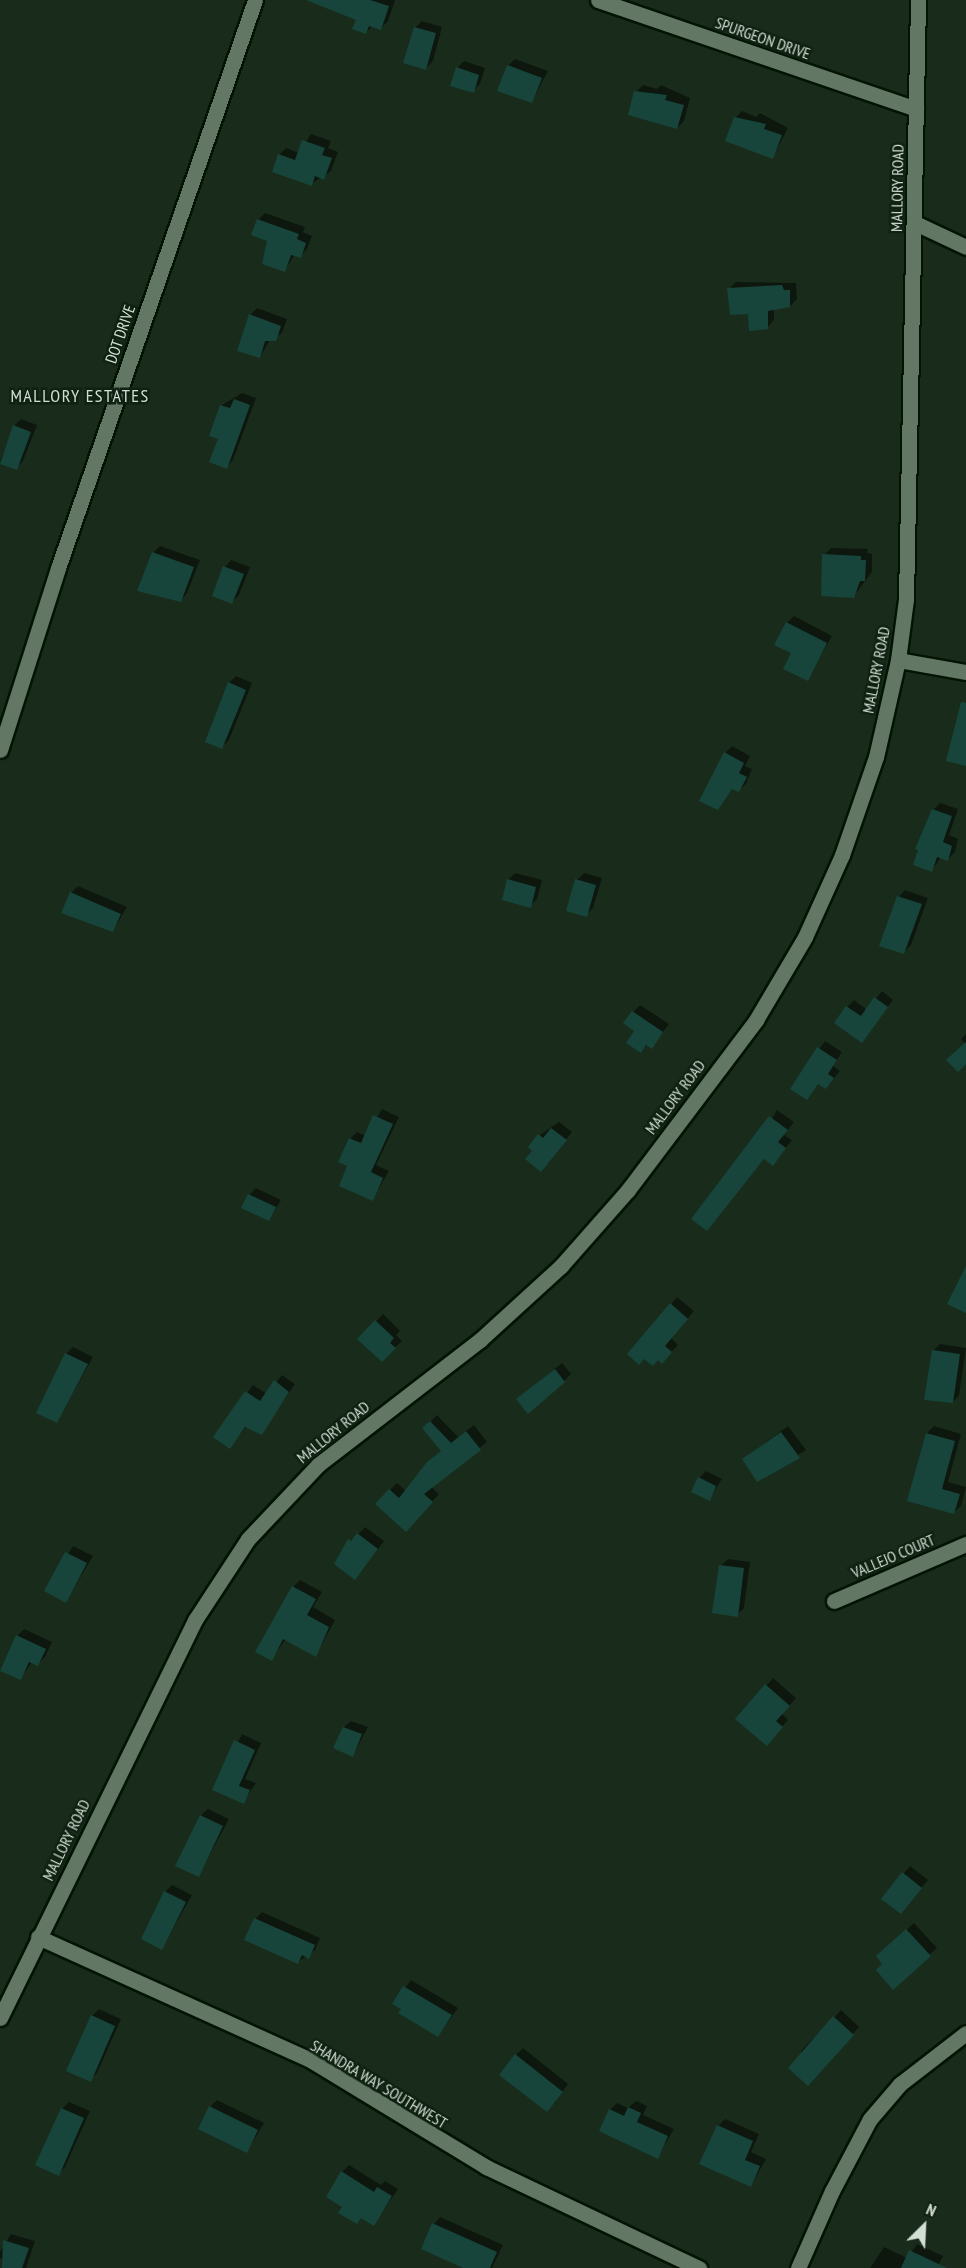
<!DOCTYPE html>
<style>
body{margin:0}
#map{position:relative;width:966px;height:2268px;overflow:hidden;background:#192c1b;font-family:"PT Sans Narrow",sans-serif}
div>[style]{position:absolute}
.shadow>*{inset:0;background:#0007}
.building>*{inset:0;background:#17453b}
.roads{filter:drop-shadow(2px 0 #031405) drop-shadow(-2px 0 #031405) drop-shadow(0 2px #031405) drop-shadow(0 -2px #031405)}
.minor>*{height:15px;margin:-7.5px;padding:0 7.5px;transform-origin:7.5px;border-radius:7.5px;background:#627864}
span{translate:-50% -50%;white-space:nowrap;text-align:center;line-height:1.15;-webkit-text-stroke:5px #0f2212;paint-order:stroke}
.street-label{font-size:16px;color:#d3dfd4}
.neighbourhood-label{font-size:18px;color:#d3dfd4;letter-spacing:1.5px}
.north{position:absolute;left:894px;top:2196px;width:60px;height:60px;-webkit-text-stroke:4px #0f2212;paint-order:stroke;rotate:24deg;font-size:16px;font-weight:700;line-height:24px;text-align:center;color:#d3dfd4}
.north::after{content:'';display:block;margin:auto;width:21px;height:27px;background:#d3dfd4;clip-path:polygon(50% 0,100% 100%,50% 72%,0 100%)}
</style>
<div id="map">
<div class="shadow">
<i style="clip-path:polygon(326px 0,395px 0,388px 21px,381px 28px,373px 26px,366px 32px,358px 19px)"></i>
<i style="clip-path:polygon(422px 21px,442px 27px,433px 61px,426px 68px,415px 28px)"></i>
<i style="clip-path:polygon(515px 59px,548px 71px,532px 101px,508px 66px)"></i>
<i style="clip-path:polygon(464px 61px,485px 68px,480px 84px,473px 91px,457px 68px)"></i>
<i style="clip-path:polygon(643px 85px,657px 89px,661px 85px,690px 98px,684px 121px,677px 128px,636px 92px)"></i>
<i style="clip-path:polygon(742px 111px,756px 117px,760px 113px,788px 128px,773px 157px,735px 118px)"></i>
<i style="clip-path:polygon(311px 134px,331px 141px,328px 148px,338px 152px,331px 171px,311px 184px,279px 155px,286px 148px,299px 153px)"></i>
<i style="clip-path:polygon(265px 213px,305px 227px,303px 232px,312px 236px,307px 249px,300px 256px,295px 254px,285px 270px,258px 220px)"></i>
<i style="clip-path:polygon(736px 282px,796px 283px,797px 299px,790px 306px,774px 308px,774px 320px,767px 328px,729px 289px)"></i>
<i style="clip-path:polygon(257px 308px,287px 319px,282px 333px,270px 340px,260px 357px,250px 315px)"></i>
<i style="clip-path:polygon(242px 393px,256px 398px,233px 460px,226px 467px,220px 438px,211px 435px,222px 405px)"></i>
<i style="clip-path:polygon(21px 419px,37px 425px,23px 461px,16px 468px,0 462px,14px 426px)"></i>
<i style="clip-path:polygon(160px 546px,200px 560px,187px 593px,181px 600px,139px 590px,153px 553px)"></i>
<i style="clip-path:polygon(831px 548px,868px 549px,867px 553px,872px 554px,872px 572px,854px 596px,824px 555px)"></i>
<i style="clip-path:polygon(231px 560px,250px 567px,239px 595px,232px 602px,225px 567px)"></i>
<i style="clip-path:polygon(794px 616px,832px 636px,807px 680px,793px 653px,787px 623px)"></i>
<i style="clip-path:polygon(236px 676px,252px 683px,229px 740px,222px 747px,229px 683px)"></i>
<i style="clip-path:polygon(732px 746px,750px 756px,745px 766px,752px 769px,746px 784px,739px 790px,733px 788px,717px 808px,725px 753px)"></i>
<i style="clip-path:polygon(940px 803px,958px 809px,949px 835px,958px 839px,955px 852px,948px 859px,941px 857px,932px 870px,933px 810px)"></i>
<i style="clip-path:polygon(515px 873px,542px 880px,537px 899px,530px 906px,508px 880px)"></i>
<i style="clip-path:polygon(584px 873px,602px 878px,593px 908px,586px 915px,577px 880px)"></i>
<i style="clip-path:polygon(78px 886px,127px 907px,113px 931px,71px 893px)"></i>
<i style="clip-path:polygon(905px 890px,928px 898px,911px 945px,904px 952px,899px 897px)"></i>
<i style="clip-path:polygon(882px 991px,893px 1000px,862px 1041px,847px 1007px,854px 1000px,867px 1010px)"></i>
<i style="clip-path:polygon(640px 1005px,669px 1024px,652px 1047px,648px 1044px,641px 1051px,633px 1012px)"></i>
<i style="clip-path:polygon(966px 1034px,966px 1062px,966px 1044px,961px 1039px)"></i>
<i style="clip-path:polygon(825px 1041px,842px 1052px,833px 1066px,840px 1071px,826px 1088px,819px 1083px,807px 1098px,792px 1088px)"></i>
<i style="clip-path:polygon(382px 1109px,399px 1117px,376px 1165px,389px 1171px,372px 1200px,349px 1165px,350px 1139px,357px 1132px,366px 1136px)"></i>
<i style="clip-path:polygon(777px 1110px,794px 1122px,784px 1135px,792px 1140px,773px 1164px,765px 1158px,707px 1229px)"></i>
<i style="clip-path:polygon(559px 1122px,572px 1132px,548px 1163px,535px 1151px,540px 1135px)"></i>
<i style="clip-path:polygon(256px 1188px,281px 1200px,269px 1219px,249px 1195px)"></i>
<i style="clip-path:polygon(677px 1297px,694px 1311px,671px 1338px,678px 1345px,662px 1362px,671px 1304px)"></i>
<i style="clip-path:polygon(383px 1314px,400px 1331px,396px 1335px,402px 1341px,382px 1360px,359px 1339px)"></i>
<i style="clip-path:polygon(940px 1344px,966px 1348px,959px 1395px,953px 1402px,933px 1351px)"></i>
<i style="clip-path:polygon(73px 1347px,93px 1357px,57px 1421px,66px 1354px)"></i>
<i style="clip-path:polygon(562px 1363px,571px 1374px,564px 1381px,518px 1399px)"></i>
<i style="clip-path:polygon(282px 1375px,295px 1384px,262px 1433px,247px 1426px,230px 1447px,215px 1437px,253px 1385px,267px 1394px)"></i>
<i style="clip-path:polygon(437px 1415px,458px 1437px,474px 1425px,487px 1442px,431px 1487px,439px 1494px,413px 1523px,390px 1490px,397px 1483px,406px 1491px,442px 1450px,424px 1428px)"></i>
<i style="clip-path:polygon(788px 1426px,806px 1450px,757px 1480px,751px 1453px)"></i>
<i style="clip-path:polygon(934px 1426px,961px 1434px,948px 1482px,966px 1487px,961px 1506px,954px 1512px,909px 1500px,927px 1433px)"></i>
<i style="clip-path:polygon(706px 1471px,722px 1479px,709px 1499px,699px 1478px)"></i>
<i style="clip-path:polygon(365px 1527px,384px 1541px,362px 1571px,342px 1551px)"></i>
<i style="clip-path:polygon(73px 1546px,93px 1556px,66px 1601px,46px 1591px)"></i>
<i style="clip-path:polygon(728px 1559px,750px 1562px,744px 1608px,737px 1615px,721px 1566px)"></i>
<i style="clip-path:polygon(300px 1580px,322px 1592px,313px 1607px,335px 1620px,316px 1655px,286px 1639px,271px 1659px,293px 1587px)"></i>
<i style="clip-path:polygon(24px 1629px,52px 1642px,45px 1657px,38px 1664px,32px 1662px,21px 1678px,17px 1636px)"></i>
<i style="clip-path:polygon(773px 1678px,796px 1698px,782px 1714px,788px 1720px,773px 1737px,737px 1719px)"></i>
<i style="clip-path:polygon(351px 1721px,368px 1727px,353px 1755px,344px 1727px)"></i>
<i style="clip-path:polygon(242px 1734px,261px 1743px,245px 1779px,256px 1783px,243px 1802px,214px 1789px)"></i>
<i style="clip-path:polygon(208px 1809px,229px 1819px,199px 1875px,201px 1815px)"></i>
<i style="clip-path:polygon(910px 1866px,928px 1880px,907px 1905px,883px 1898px)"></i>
<i style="clip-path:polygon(172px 1885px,192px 1895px,162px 1948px,165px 1892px)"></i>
<i style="clip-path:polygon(262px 1912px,320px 1938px,315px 1950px,298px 1962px,255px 1919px)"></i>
<i style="clip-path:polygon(914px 1923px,937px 1948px,894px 1987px,884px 1964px,884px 1950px)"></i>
<i style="clip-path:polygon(411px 1980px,458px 2008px,438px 2036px,394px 2003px)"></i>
<i style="clip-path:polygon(99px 2009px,121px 2019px,97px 2073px,90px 2080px,92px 2016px)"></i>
<i style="clip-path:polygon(841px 2010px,859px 2027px,815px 2077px,801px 2051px)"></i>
<i style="clip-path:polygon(523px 2048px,568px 2084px,554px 2104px,516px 2055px)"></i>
<i style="clip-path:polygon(217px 2100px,264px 2123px,247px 2151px,210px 2107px)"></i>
<i style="clip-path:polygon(636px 2101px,647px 2106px,643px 2115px,674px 2129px,657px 2158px,610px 2110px,617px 2103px,628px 2108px)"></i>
<i style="clip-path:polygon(69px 2102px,90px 2111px,65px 2167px,58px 2174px,62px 2109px)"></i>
<i style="clip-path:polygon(725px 2119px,759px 2134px,751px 2152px,766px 2159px,751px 2186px,718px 2126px)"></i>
<i style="clip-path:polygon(349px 2165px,381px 2185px,385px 2181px,398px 2189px,374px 2224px,344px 2207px,342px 2172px)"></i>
<i style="clip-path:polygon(440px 2217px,503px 2245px,492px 2268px,466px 2268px,434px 2224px)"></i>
<i style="clip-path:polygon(11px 2234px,35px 2241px,26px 2268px,4px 2268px,7px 2261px,0 2258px,0 2252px)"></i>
<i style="clip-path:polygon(917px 2244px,943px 2256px,937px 2268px,870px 2268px,884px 2247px,907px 2258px)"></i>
</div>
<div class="building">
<i style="clip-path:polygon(306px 0,370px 0,389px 6px,381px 30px,369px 26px,366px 34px,352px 29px,356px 20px)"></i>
<i style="clip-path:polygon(414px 27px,436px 33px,426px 70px,403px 63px)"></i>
<i style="clip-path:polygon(507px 65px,542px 78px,532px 103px,497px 91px)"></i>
<i style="clip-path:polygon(456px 67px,479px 75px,474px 93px,450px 86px)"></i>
<i style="clip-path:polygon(634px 91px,667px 95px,665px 100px,684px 105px,677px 129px,628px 115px)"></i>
<i style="clip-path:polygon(734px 117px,766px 124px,764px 129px,782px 135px,773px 159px,725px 141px)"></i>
<i style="clip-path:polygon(302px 140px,325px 148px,322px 155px,332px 158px,324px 180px,315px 176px,312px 186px,272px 172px,278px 154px,295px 160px)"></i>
<i style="clip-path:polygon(257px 219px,299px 234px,297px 239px,306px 243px,301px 258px,291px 255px,285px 272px,262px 264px,267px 241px,251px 235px)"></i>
<i style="clip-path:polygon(782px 285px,784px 290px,790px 290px,790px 307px,768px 311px,768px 329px,749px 331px,748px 314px,730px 315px,727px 288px)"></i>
<i style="clip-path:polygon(249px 314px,281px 326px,276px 341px,265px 341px,260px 358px,237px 351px)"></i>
<i style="clip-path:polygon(234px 399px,250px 405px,227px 469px,209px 462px,218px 439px,209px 436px,220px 405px,230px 408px)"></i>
<i style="clip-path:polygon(13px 425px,31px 432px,17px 470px,0 464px)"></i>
<i style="clip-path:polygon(152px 552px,194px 567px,181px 602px,137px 591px)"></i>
<i style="clip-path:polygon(822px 554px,861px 556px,861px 560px,866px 560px,865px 581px,860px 581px,854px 598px,821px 596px)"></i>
<i style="clip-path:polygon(223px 566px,244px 574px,232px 604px,212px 596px)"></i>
<i style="clip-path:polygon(786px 622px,827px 643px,808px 681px,783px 669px,791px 653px,774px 645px)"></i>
<i style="clip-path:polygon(228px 682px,246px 690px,222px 749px,205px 742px)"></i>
<i style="clip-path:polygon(961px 702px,966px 703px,966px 766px,946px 761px)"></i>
<i style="clip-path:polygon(724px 752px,744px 763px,739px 773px,747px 777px,739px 792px,732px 789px,718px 810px,699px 801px)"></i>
<i style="clip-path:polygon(932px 809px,952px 816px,943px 842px,952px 846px,948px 861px,937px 857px,932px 872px,913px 865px,918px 850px,915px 849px)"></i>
<i style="clip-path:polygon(507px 879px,536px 887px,531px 908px,502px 900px)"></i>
<i style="clip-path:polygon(575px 879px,596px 885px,587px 917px,566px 911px)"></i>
<i style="clip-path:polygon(70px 892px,121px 914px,113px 932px,61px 913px)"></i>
<i style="clip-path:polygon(897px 896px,922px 904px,904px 954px,879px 946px)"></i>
<i style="clip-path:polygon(874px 997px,888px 1007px,862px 1043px,834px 1023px,846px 1006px,861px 1016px)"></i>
<i style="clip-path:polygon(632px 1011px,663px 1032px,652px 1049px,646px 1045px,641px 1053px,626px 1043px,634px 1031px,623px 1023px)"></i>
<i style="clip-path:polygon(966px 1042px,966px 1064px,958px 1072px,946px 1060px)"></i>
<i style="clip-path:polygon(817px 1047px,837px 1060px,828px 1074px,834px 1078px,826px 1089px,818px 1084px,807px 1100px,790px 1089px)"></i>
<i style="clip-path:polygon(373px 1115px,393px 1124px,371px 1172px,383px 1178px,373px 1201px,339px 1186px,347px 1166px,338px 1162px,349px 1138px,361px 1143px)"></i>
<i style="clip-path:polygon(769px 1116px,788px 1130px,778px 1142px,786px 1148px,773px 1166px,764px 1159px,707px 1231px,691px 1219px)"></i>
<i style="clip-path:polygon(551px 1128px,567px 1140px,541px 1172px,525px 1159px,532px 1151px,528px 1147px,538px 1134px,543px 1138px)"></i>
<i style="clip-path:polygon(248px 1194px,276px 1207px,269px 1221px,241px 1208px)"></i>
<i style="clip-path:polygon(966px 1266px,966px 1313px,947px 1304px)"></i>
<i style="clip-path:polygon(670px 1303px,688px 1319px,665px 1346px,672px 1352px,662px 1364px,658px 1360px,653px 1366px,644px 1359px,639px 1365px,627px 1354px)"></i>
<i style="clip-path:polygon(375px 1320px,394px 1338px,390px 1343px,396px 1348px,382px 1362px,357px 1339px)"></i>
<i style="clip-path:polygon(932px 1350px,960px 1354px,953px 1403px,924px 1400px)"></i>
<i style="clip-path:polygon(65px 1353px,88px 1364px,57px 1423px,36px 1413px)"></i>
<i style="clip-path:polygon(555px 1369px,565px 1382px,528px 1414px,516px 1399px)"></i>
<i style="clip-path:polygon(274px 1380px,289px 1392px,262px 1435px,245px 1427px,230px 1449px,213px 1437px,245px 1391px,260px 1401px)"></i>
<i style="clip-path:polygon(430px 1421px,451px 1443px,466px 1431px,481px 1450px,424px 1494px,433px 1502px,406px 1532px,375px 1504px,389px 1489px,399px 1498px,427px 1462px,441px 1451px,422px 1428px)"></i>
<i style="clip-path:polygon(781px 1432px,800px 1458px,757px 1482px,742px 1459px)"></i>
<i style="clip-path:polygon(926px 1433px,955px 1441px,942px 1489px,960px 1494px,954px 1514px,907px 1501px)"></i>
<i style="clip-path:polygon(698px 1477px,716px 1486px,710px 1501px,691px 1492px)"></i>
<i style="clip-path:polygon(357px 1533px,378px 1549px,355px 1580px,334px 1564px,348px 1539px,351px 1541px)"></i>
<i style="clip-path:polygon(65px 1552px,87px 1563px,66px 1603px,44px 1591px)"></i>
<i style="clip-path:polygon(719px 1565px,744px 1568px,738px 1617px,712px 1613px)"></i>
<i style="clip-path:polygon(292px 1586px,316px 1599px,307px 1615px,329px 1627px,316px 1657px,283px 1639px,272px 1661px,255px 1652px)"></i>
<i style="clip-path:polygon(16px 1635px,46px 1649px,38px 1666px,29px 1662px,21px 1680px,0 1671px)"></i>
<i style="clip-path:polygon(765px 1684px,790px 1706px,776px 1721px,783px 1727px,767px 1746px,735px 1719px)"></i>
<i style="clip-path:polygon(343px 1727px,362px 1734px,353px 1757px,333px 1748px)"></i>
<i style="clip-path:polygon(234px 1740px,255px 1750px,239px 1786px,250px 1790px,244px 1804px,212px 1790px)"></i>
<i style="clip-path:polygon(200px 1815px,223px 1826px,199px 1877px,175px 1866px)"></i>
<i style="clip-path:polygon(902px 1872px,922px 1888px,901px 1914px,881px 1899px)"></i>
<i style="clip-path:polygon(164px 1891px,186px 1902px,162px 1950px,141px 1939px)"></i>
<i style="clip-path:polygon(254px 1918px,315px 1945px,309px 1959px,302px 1955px,298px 1964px,244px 1940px)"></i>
<i style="clip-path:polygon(906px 1929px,931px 1956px,893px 1990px,876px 1970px,882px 1964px,876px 1956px)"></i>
<i style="clip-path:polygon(403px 1986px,452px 2015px,438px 2037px,398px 2013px,401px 2009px,392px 2004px)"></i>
<i style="clip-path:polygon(91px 2015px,115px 2026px,91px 2082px,66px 2071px)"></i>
<i style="clip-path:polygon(833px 2016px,854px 2035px,808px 2086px,788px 2068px)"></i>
<i style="clip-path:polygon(515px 2054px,563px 2092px,547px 2112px,499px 2075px)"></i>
<i style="clip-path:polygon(209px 2106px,258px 2130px,247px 2153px,198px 2129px)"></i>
<i style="clip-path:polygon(628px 2107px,641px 2113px,637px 2122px,668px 2136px,658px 2159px,599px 2131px,609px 2109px,624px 2116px)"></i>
<i style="clip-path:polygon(61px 2108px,84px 2118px,59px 2176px,35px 2165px)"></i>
<i style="clip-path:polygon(717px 2125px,753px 2141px,745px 2160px,760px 2166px,751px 2187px,699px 2164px)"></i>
<i style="clip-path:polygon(341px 2171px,374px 2192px,377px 2187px,392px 2196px,374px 2226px,361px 2218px,357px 2224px,338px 2213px,342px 2207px,326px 2197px)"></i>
<i style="clip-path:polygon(432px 2223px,497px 2252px,490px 2268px,463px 2268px,421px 2249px)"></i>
<i style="clip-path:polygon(3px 2240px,29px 2248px,22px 2268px,2px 2268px)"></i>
<i style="clip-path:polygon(909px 2250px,947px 2268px,901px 2268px)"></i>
</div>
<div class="roads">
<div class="minor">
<i style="left:598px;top:0;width:336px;rotate:18.9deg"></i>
<i style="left:915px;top:223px;width:56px;rotate:25.2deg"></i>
<i style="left:898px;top:660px;width:69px;rotate:10deg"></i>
<i style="left:0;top:750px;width:191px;rotate:-72.3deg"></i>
<i style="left:58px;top:568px;width:601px;rotate:-70.87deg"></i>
<i style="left:834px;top:1601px;width:144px;rotate:-23.4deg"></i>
<i style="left:38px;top:1937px;width:301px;rotate:24.3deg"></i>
<i style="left:312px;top:2061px;width:204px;rotate:31.3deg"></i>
<i style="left:486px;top:2167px;width:236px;rotate:25.4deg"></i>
<i style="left:0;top:2018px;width:443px;rotate:-63.9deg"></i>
<i style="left:195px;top:1620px;width:97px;rotate:-56.8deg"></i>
<i style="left:248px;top:1539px;width:103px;rotate:-46.6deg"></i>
<i style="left:319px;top:1464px;width:203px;rotate:-37.6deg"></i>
<i style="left:480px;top:1340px;width:110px;rotate:-42.4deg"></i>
<i style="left:561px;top:1266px;width:101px;rotate:-48.6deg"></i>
<i style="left:628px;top:1190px;width:213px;rotate:-53deg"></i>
<i style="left:756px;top:1020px;width:96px;rotate:-59.4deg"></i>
<i style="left:805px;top:937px;width:90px;rotate:-65.7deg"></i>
<i style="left:842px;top:855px;width:104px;rotate:-70.9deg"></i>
<i style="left:876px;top:757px;width:99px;rotate:-77.2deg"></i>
<i style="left:898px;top:660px;width:62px;rotate:-82.5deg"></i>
<i style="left:906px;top:599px;width:599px;rotate:-88.85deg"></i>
<i style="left:798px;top:2268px;width:84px;rotate:-66.2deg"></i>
<i style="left:832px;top:2191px;width:81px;rotate:-62.2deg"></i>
<i style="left:870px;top:2119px;width:46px;rotate:-49.4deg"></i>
<i style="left:900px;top:2084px;width:83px;rotate:-37.7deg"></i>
</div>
</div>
<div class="street-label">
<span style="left:763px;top:38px;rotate:19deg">SPURGEON DRIVE</span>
<span style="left:897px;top:188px;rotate:-89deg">MALLORY ROAD</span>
<span style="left:120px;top:334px;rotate:-71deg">DOT DRIVE</span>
<span style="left:876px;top:670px;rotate:-79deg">MALLORY ROAD</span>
<span style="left:675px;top:1097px;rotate:-53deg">MALLORY ROAD</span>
<span style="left:333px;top:1432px;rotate:-39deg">MALLORY ROAD</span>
<span style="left:893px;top:1556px;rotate:-23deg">VALLEJO COURT</span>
<span style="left:66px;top:1840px;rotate:-64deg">MALLORY ROAD</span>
<span style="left:379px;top:2084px;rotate:31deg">SHANDRA WAY SOUTHWEST</span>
</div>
<div class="neighbourhood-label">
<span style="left:80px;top:396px">MALLORY ESTATES</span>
</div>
<div class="north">N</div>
</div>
